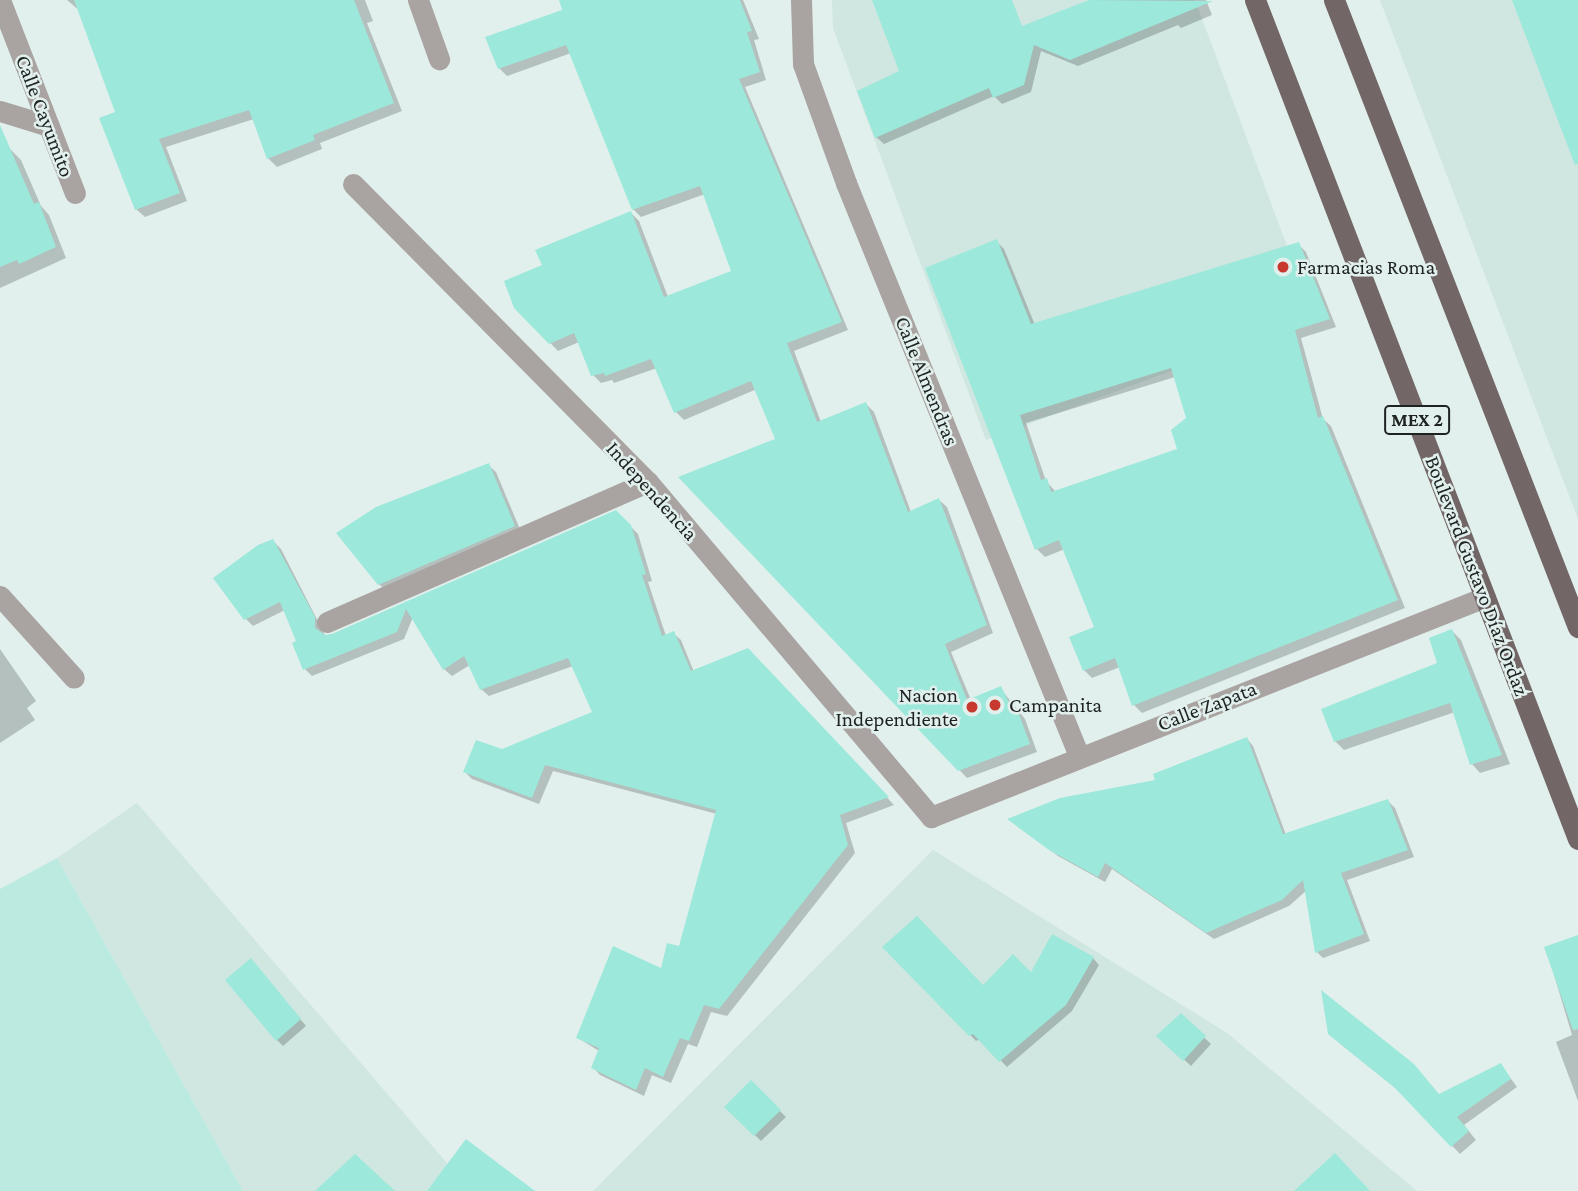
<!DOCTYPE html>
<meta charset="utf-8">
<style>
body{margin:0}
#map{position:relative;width:1578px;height:1191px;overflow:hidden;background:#e2f0ed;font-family:"Crimson Pro",serif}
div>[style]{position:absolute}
.built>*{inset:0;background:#cfe6e1}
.green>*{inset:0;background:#baeae0}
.shadow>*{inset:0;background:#0003}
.building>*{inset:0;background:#9ce8da}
.street>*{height:21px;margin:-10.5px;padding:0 10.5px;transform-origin:10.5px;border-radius:10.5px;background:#a9a3a2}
.primary>*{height:21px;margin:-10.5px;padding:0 10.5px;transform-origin:10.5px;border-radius:10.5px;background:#726766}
.dots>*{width:19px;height:19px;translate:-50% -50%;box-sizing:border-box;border:4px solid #e2f0ed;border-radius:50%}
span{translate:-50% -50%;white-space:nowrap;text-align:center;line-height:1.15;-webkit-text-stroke:5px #e2f0ed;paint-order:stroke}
.shield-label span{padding:2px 5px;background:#e2f0ed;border:2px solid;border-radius:5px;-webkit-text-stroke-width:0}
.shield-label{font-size:19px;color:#1e2322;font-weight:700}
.street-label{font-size:21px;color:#1e2322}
.poi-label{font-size:21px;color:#1e2322}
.left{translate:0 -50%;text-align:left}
.right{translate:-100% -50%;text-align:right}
</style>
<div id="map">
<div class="built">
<i style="clip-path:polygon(832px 0,1195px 0,1314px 318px,986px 440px,833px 28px)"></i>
<i style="clip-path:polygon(1380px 0,1578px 0,1578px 519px)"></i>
<i style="clip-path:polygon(137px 803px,471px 1191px,243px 1191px,57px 858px)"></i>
<i style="clip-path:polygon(933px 850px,1227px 1033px,1417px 1191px,593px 1191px)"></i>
</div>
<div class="green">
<i style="clip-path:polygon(57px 858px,243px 1191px,0 1191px,0 889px)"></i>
</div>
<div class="shadow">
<i style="clip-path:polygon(67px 0,365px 0,373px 21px,367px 23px,402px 111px,320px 143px,322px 149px,277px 167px,268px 158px,254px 119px,166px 147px,187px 201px,145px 217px,136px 209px,117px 113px,80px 11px)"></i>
<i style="clip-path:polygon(560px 0,743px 0,759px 39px,754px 40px,766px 80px,745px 87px,848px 330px,794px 351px,821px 422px,866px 404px,874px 412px,911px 512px,939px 500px,947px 507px,993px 633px,951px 652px,971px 700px,1000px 688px,1025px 719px,1037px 752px,967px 778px,681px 478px,777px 440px,757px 389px,684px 420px,676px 412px,657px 368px,614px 383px,612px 380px,601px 383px,593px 375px,579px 342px,558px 351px,515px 307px,544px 266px,631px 213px,639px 221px,668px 297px,734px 272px,705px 194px,641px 217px,633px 209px,571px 53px,507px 76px,499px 68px,564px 11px)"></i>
<i style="clip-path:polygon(874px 0,966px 0,965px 51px,1093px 0,1206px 0,1212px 15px,1181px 28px,1178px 25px,1078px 66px,1041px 51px,1031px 92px,1002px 104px,994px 96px,884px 144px,876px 137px,901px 72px)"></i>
<i style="clip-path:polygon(10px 149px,21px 160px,41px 206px,49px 215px,66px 258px,0 288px,0 153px)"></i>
<i style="clip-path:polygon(evenodd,996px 241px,1004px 249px,1035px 325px,1298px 244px,1306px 252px,1336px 327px,1301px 338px,1323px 419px,1331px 426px,1405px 608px,1142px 713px,1134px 705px,1120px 667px,1092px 678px,1084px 670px,1096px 628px,1065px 549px,1045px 557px,1037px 549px,927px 269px,996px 241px,1175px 377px,1188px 418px,1179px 451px,1056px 492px,1046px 481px,1026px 423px,1175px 377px)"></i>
<i style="clip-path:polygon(488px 465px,496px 472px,522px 534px,387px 592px,379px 584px)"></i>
<i style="clip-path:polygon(616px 512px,638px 534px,652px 581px,648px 582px,666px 636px,673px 633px,681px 640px,694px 672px,748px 650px,894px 805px,846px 823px,855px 853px,727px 1016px,711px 1012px,697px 1047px,688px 1044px,671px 1083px,652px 1075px,644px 1096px,600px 1075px,593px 1067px,599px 1051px,578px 1038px,662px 971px,680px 948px,717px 814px,553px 771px,539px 804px,472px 779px,465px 772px,502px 751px,594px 713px,573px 666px,489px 696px,481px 689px,470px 665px,452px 676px,444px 669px,413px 617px,404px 639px,312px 676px,305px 669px,299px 642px,285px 610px,253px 626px,245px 618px,273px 541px,281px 549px,326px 637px)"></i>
<i style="clip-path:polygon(1452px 631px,1461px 640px,1510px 764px,1480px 773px,1472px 764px,1455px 712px,1344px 750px,1335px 741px,1439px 664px)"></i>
<i style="clip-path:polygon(0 649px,36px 701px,27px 708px,35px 720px,0 743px)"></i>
<i style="clip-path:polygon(1247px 739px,1253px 746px,1286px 835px,1388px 801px,1395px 808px,1414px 857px,1347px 880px,1370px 941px,1323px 958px,1317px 952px,1307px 890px,1289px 906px,1214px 939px,1112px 869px,1105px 882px,1058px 856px,1010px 820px,1157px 782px)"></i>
<i style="clip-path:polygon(1578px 943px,1578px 1101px,1556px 1042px,1572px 1035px,1546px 948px)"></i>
<i style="clip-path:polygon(885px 947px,983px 987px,1093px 958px,1099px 965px,1072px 1011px,1007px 1067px,980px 1039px,976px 1041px)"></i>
<i style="clip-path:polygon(257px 967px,306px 1026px,283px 1046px,277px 1040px)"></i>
<i style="clip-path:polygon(1181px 1016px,1211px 1044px,1191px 1066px,1159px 1036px)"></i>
<i style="clip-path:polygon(1338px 1042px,1443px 1102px,1501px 1065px,1517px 1087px,1464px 1125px,1476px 1140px,1460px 1154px,1403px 1094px)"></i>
<i style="clip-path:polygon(751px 1083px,786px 1117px,761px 1141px,726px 1107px)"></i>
</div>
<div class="building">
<i style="clip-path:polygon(74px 0,354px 0,394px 103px,313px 135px,315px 140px,267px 159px,249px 110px,159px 139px,180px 193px,135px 210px,99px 118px,115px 112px)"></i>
<i style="clip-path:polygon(559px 0,740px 0,752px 31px,747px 32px,760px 72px,739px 79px,842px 322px,787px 343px,817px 422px,866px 402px,908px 512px,939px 498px,987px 625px,945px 644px,967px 700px,1001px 686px,1013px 711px,1017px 709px,1030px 744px,958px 771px,678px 477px,775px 439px,751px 381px,674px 413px,651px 359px,605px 376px,604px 373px,591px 376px,574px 333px,549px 344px,514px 308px,504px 281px,542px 265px,535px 250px,631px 211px,664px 297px,731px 271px,700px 186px,632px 210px,566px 45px,498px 69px,485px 37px,562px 10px)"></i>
<i style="clip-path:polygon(872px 0,1012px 0,1022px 26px,1089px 0,1213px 1px,1070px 60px,1034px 45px,1024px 85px,993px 98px,989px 88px,875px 138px,857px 91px,899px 71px)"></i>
<i style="clip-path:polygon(1512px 0,1578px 0,1578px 164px,1575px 165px)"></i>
<i style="clip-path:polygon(0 125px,34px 204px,39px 202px,56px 247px,19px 264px,17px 260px,0 267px)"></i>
<i style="clip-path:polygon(evenodd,997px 239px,1031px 324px,1299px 242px,1330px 319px,1295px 330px,1318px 418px,1323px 416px,1398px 600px,1132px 706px,1115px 658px,1083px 671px,1069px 637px,1094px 627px,1059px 540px,1035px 550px,925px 268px,997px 239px,1171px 368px,1186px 418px,1171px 430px,1177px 449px,1051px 492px,1047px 478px,1041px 480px,1020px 415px,1171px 368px)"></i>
<i style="clip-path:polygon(489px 463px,515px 526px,378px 585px,336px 533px,376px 507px)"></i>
<i style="clip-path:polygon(616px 510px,631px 525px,646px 574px,642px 575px,662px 636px,674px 631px,691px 671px,748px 648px,889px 797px,840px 815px,848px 845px,719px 1009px,704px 1005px,689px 1041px,680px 1038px,663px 1077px,645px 1068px,636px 1090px,591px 1068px,599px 1048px,576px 1038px,613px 946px,661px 968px,667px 943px,679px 946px,716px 810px,545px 765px,532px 798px,463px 772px,476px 740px,502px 749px,592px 712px,568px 658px,480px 690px,464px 656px,443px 670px,406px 609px,397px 632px,303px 670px,292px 643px,296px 641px,280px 602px,244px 620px,213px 578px,258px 545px,273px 539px,315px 617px,315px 628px,325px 635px,332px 634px)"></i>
<i style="clip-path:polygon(1452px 629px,1502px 755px,1470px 765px,1450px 703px,1334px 742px,1321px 709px,1437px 663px,1429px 638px)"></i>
<i style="clip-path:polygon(1247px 737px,1283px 834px,1388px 799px,1408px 850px,1341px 873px,1364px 934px,1315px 953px,1303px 880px,1282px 900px,1206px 933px,1105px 863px,1098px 877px,1049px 850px,1007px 819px,1060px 798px,1155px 780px,1153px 774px)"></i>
<i style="clip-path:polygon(917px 916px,983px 985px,1013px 954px,1031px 972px,1052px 934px,1094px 957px,1066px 1005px,999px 1062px,973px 1034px,969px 1036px,882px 947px)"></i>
<i style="clip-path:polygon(1578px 935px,1578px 1029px,1573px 1030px,1544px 947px)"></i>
<i style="clip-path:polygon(251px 958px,301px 1019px,276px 1041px,225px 980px)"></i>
<i style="clip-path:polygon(1321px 990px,1414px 1064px,1439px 1094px,1501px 1063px,1511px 1079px,1457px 1117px,1469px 1131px,1451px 1147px,1395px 1088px,1328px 1034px)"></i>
<i style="clip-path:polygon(1181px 1013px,1206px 1036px,1183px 1061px,1156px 1036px)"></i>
<i style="clip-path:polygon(751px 1080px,781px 1110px,754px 1136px,724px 1107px)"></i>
<i style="clip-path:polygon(466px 1139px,535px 1191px,427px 1191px)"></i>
<i style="clip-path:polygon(1335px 1153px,1370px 1191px,1294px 1191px)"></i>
<i style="clip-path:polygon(355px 1154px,395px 1191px,315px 1191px)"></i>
</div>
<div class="street">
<i style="left:0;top:0;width:207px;rotate:68.8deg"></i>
<i style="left:418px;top:0;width:63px;rotate:70.4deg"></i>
<i style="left:801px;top:0;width:64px;rotate:88.2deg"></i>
<i style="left:803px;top:64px;width:127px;rotate:70.1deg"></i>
<i style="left:846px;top:183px;width:619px;rotate:67.87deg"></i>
<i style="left:0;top:111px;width:51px;rotate:17deg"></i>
<i style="left:353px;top:184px;width:419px;rotate:45.3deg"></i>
<i style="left:648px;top:482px;width:439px;rotate:49.8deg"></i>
<i style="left:931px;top:817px;width:596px;rotate:-21.66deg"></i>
<i style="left:0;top:596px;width:110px;rotate:47.9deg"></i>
<i style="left:327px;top:622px;width:350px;rotate:-23.6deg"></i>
</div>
<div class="primary">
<i style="left:1255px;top:0;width:899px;rotate:68.94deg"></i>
<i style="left:1334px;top:0;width:673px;rotate:68.74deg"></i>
</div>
<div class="dots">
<i style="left:1283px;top:267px;background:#c7392f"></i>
<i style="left:995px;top:705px;background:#c7392f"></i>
<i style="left:972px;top:707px;background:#c7392f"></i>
</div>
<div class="shield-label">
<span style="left:1417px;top:420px">MEX 2</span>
</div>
<div class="street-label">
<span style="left:45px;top:116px;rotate:69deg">Calle Cayumito</span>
<span style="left:927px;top:381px;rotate:68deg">Calle Almendras</span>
<span style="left:652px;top:491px;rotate:48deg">Independencia</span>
<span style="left:1477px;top:576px;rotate:69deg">Boulevard Gustavo Díaz Ordaz</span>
<span style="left:1207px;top:706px;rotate:-21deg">Calle Zapata</span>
</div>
<div class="poi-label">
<span class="left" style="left:1297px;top:267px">Farmacias Roma</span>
<span class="right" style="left:958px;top:707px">Nacion<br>Independiente</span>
<span class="left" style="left:1009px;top:705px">Campanita</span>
</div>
</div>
